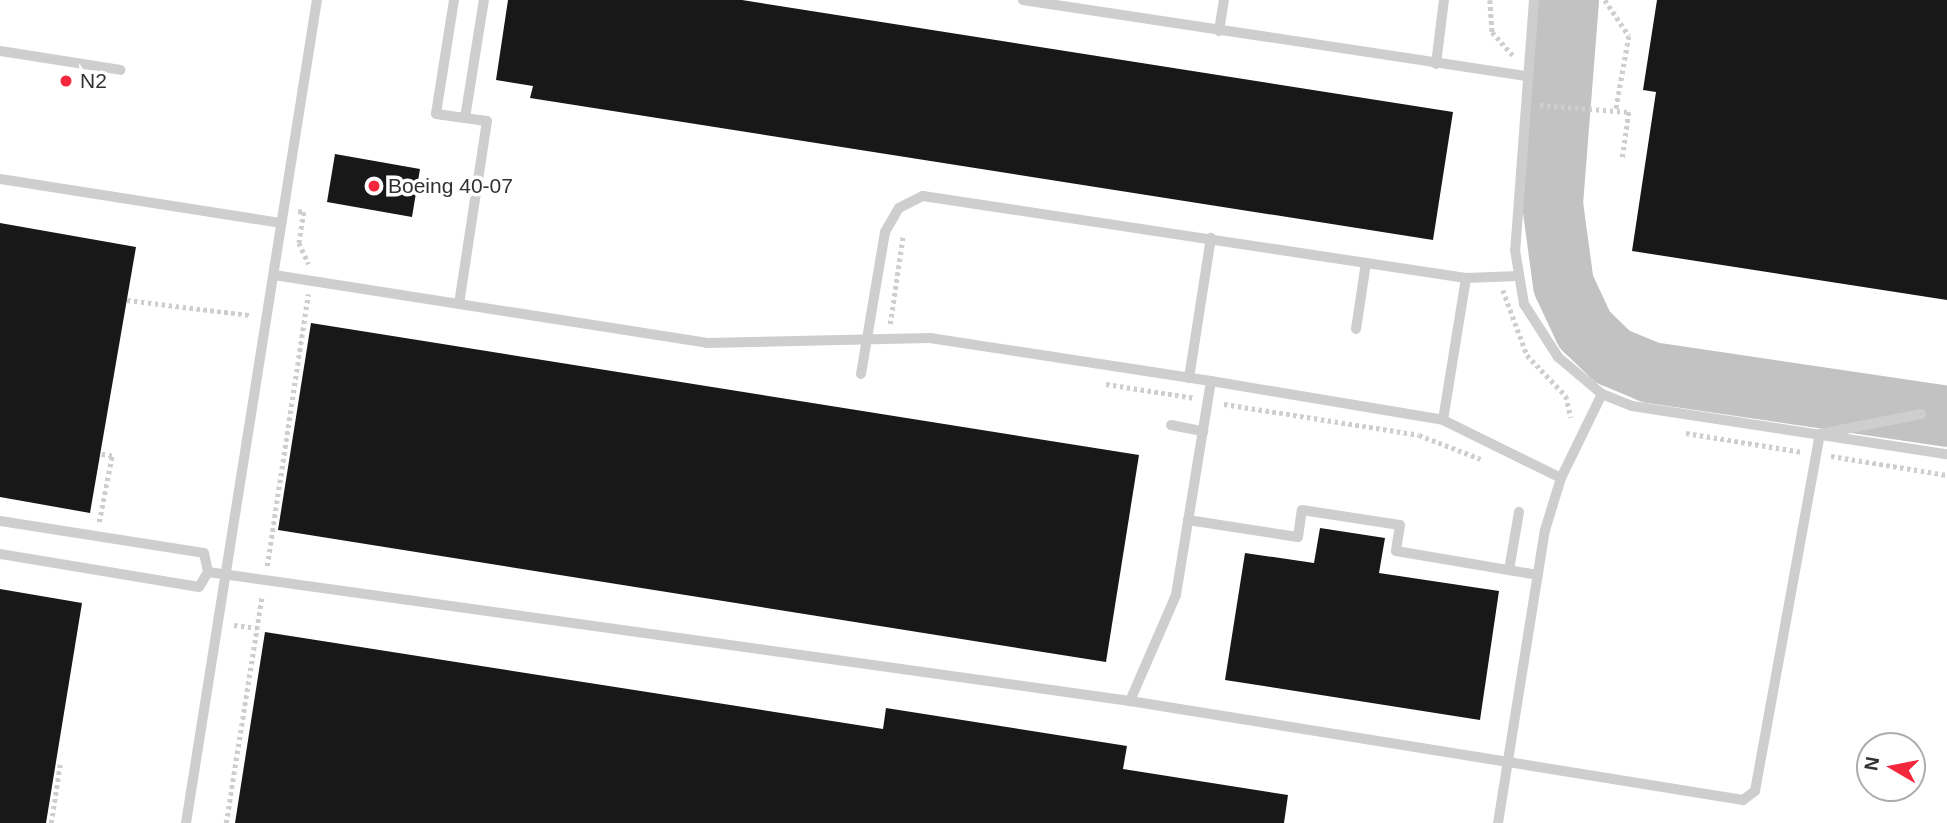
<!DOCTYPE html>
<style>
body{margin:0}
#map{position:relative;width:1947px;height:823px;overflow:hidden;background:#fff;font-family:Helvetica,sans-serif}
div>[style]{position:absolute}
.taxiway>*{height:61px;margin:-30.5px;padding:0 30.5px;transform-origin:30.5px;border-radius:30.5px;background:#c2c2c2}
.building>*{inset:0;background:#181818}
.path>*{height:4.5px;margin-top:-2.25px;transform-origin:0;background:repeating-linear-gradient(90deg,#cecece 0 3.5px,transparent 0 7px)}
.service>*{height:10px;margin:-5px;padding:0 5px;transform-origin:5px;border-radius:5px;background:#cecece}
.dots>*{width:19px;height:19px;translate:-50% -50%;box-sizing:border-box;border:4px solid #fff;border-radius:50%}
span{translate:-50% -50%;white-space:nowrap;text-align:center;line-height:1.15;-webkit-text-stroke:7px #fff;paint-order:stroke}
.poi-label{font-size:21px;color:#313131}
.left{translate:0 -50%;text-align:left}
.north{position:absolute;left:1856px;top:732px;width:70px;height:70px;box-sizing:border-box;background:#fff;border:2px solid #adadad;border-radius:50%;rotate:280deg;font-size:19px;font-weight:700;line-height:28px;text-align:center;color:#313131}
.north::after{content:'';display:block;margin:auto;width:24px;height:32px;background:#f4273c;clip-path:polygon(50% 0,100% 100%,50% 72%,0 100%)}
</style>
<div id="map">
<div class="taxiway">
<i style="left:1568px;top:0;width:204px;rotate:94.5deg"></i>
<i style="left:1552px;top:203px;width:82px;rotate:82.3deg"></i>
<i style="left:1563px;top:284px;width:50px;rotate:65deg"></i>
<i style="left:1584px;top:329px;width:39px;rotate:44deg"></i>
<i style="left:1612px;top:356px;width:41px;rotate:22.8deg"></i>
<i style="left:1650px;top:372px;width:300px;rotate:8.4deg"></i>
</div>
<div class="building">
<i style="clip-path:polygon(508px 0,742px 0,1453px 112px,1433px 240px,530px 98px,533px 86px,496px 80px)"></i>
<i style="clip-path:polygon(1657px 0,1947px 0,1947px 300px,1632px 251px,1656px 92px,1643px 90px)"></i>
<i style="clip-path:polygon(335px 154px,420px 169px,412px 217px,327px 202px)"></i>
<i style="clip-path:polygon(0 223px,136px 247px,90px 513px,0 497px)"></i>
<i style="clip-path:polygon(311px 323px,1139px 455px,1106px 662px,278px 530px)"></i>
<i style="clip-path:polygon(1320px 528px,1385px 538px,1379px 573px,1499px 591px,1480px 720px,1225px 680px,1245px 553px,1314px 563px)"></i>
<i style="clip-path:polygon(0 589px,82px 603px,46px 823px,0 823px)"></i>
<i style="clip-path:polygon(265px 632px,883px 729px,886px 708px,1127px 746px,1123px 769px,1288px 795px,1284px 823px,235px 823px)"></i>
</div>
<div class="path">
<i style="left:1490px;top:0;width:32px;rotate:86deg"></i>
<i style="left:1492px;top:32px;width:31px;rotate:48deg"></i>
<i style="left:1605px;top:0;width:43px;rotate:56.3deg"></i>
<i style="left:1629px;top:36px;width:75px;rotate:100deg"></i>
<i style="left:1540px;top:105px;width:89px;rotate:4.5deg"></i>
<i style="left:1629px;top:112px;width:49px;rotate:98.1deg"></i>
<i style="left:298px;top:211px;width:6px;rotate:9deg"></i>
<i style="left:304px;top:212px;width:31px;rotate:99deg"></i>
<i style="left:299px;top:243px;width:23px;rotate:65deg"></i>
<i style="left:1503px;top:290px;width:69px;rotate:69.7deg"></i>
<i style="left:1527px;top:355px;width:57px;rotate:46.4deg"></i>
<i style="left:1566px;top:396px;width:22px;rotate:77deg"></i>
<i style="left:127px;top:300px;width:124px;rotate:7deg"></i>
<i style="left:890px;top:324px;width:89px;rotate:-81.6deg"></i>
<i style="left:1106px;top:384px;width:90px;rotate:8.9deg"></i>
<i style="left:1224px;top:404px;width:197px;rotate:9deg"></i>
<i style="left:1419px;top:435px;width:66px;rotate:21.2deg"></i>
<i style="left:1686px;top:433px;width:118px;rotate:9.3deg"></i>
<i style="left:1831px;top:456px;width:118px;rotate:9.3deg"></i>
<i style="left:99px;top:522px;width:67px;rotate:-78.9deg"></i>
<i style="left:112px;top:456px;width:12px;rotate:-171deg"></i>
<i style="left:267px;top:566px;width:275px;rotate:-81.4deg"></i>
<i style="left:234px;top:625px;width:23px;rotate:7deg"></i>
<i style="left:51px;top:823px;width:59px;rotate:-81.2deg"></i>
<i style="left:226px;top:823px;width:231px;rotate:-81deg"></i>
</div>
<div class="service">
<i style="left:454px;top:0;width:115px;rotate:99deg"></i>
<i style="left:436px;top:114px;width:51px;rotate:7.8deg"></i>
<i style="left:487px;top:121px;width:185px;rotate:98.7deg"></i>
<i style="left:1023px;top:0;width:509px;rotate:8.59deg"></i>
<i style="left:1534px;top:0;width:251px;rotate:94.3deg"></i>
<i style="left:1515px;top:250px;width:55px;rotate:80.5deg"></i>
<i style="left:1524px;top:304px;width:63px;rotate:57.3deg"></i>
<i style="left:1558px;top:357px;width:57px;rotate:40.1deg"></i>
<i style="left:1602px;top:394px;width:32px;rotate:22deg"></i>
<i style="left:1632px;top:406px;width:319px;rotate:8.7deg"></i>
<i style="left:1219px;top:31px;width:31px;rotate:-81deg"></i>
<i style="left:0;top:51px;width:122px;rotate:8.9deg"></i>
<i style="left:1436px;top:64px;width:64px;rotate:-82.9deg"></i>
<i style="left:465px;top:118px;width:120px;rotate:-80.9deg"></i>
<i style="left:0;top:179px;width:285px;rotate:8.9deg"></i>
<i style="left:274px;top:275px;width:437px;rotate:8.9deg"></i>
<i style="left:706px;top:343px;width:224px;rotate:-1.3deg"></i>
<i style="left:930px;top:338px;width:284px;rotate:8.7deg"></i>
<i style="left:1211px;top:381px;width:235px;rotate:9.5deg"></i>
<i style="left:1443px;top:420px;width:131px;rotate:26.2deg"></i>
<i style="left:1356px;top:329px;width:67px;rotate:-81.4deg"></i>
<i style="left:861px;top:374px;width:144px;rotate:-80.4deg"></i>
<i style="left:885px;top:232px;width:28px;rotate:-60deg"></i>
<i style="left:899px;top:208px;width:27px;rotate:-27deg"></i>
<i style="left:923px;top:196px;width:549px;rotate:8.59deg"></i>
<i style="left:1189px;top:378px;width:142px;rotate:-81.1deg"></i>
<i style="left:1211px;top:381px;width:217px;rotate:99.3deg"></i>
<i style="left:1176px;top:595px;width:116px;rotate:113.5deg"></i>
<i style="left:1130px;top:701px;width:621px;rotate:9.17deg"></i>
<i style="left:1743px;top:800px;width:15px;rotate:-37deg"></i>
<i style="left:1755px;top:791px;width:363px;rotate:-79.7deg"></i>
<i style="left:1820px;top:434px;width:103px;rotate:-11.2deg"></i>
<i style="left:1443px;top:420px;width:144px;rotate:-80.8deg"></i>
<i style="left:1466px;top:278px;width:53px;rotate:-2.2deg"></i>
<i style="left:1171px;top:425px;width:33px;rotate:11deg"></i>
<i style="left:1188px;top:520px;width:111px;rotate:8.8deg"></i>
<i style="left:1298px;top:537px;width:27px;rotate:-82deg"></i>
<i style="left:1302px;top:510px;width:99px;rotate:8.7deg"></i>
<i style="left:1400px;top:525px;width:26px;rotate:99deg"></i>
<i style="left:1396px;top:551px;width:144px;rotate:9.6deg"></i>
<i style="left:0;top:521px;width:206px;rotate:8.9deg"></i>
<i style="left:204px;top:553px;width:19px;rotate:78deg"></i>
<i style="left:208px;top:572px;width:17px;rotate:121deg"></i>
<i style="left:199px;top:587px;width:202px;rotate:-170.6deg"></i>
<i style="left:1509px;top:570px;width:59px;rotate:-80.2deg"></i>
<i style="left:208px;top:572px;width:931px;rotate:7.96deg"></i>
<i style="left:186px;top:823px;width:833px;rotate:-80.96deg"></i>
<i style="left:1498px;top:823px;width:297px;rotate:-80.9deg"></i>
<i style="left:1545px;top:530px;width:54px;rotate:-72.9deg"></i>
<i style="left:1561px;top:478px;width:93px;rotate:-64deg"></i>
</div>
<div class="dots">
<i style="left:66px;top:81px;background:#f4273c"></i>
<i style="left:374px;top:186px;background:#f4273c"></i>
</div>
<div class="poi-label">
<span class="left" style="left:80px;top:81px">N2</span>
<span class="left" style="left:388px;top:186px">Boeing 40-07</span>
</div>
<div class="north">N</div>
</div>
